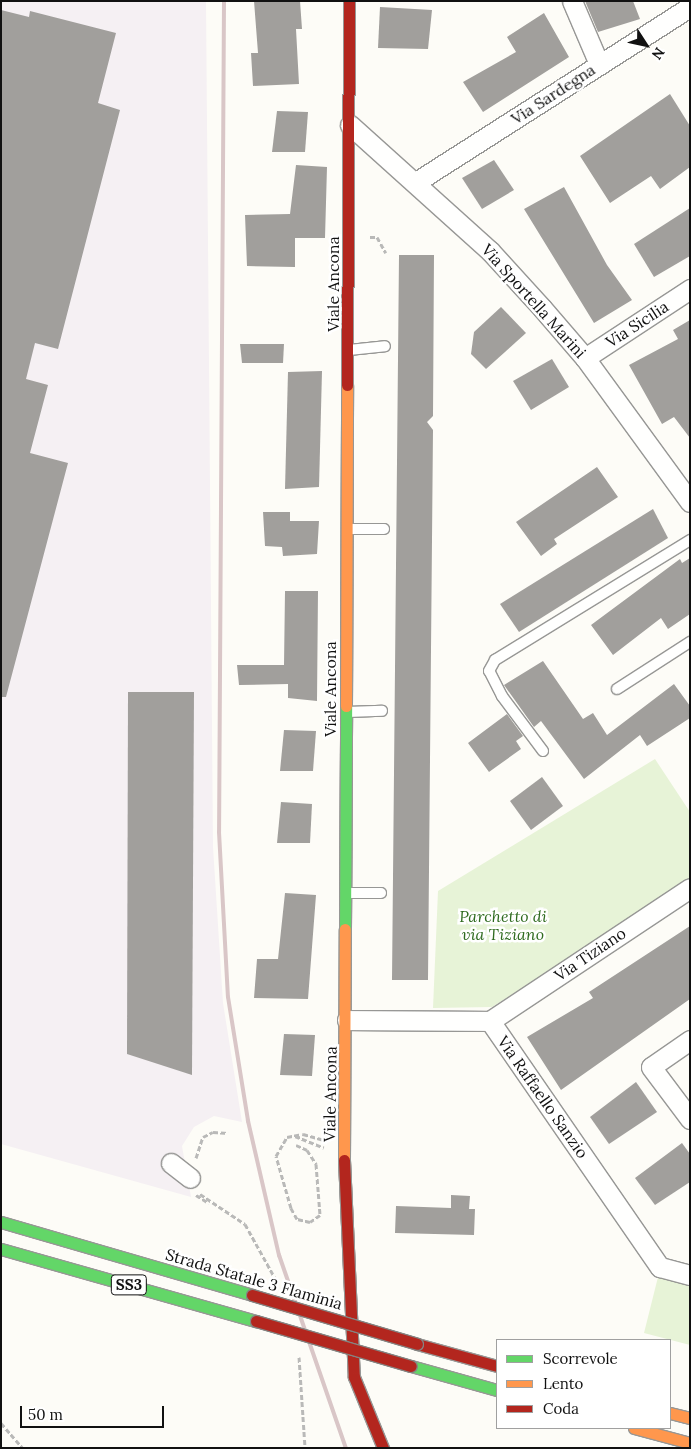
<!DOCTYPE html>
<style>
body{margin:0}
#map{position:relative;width:691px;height:1449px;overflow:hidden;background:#fdfcf7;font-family:Lora,serif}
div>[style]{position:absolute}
.industrial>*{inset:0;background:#f5f0f3}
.green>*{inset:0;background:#e7f3d7}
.building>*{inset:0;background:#a19f9c}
.path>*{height:3px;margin-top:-1.5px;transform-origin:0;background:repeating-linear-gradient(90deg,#b9b9b8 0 5px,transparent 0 7.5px)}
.roads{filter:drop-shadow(1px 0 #979795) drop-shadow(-1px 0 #979795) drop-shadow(0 1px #979795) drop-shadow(0 -1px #979795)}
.lane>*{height:10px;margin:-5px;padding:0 5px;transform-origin:5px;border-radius:5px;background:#fffffe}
.street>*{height:19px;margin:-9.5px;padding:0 9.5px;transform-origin:9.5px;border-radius:9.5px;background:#fffffe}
.fast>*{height:11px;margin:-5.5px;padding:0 5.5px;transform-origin:5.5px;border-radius:5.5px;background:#63d668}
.slow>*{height:11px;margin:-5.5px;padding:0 5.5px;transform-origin:5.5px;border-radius:5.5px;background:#ff974d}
.jam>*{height:11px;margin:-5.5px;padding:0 5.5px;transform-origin:5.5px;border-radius:5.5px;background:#b3261e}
.rail>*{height:4px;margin:-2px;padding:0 2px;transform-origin:2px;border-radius:2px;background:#d9c6c7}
.bridges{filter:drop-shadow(1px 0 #858482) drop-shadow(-1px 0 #858482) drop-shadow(0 1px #858482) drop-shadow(0 -1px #858482)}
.jam-bridge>*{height:11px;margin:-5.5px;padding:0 5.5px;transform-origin:5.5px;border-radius:5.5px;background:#b3261e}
span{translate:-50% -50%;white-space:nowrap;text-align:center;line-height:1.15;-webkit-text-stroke:5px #fff;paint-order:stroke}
.shield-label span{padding:1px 4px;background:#fff;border:1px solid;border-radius:4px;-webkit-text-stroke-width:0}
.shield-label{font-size:15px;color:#111;font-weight:700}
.street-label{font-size:16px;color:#111}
.park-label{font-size:16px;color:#2f6b1f;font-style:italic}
.frame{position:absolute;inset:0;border:2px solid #111;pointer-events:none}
.legend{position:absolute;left:496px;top:1339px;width:175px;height:90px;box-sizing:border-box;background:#fff;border:1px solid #a0a0a0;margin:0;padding:6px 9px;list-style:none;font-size:15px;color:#111}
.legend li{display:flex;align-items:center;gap:10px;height:25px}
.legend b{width:25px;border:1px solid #a0a0a0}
.north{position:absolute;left:621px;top:20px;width:50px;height:50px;-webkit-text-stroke:4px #fff;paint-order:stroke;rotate:125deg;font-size:14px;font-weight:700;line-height:20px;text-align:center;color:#111}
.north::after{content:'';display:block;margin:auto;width:18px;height:22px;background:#111;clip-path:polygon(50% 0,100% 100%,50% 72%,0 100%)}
.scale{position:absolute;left:20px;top:1406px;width:144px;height:22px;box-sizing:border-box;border:2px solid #111;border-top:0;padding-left:6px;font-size:15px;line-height:18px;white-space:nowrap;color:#111;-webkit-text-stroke:4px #fff;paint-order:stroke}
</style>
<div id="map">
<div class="industrial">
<i style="clip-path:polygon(1px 1px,206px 1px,213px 847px,223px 1003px,242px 1122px,214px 1116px,194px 1127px,182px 1146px,191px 1197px,1px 1144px)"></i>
</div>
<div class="green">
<i style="clip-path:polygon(655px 759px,690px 812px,690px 884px,492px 1007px,433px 1008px,438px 891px)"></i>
<i style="clip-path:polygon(660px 1269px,690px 1277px,690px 1345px,644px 1333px)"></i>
</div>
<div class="building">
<i style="clip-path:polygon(254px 1px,300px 1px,302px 29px,296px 29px,299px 84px,253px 86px,251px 53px,258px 53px)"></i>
<i style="clip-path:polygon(585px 1px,633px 1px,640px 19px,598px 32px)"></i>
<i style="clip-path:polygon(380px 7px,432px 10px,428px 49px,378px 48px)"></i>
<i style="clip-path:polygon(1px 10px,29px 17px,30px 11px,116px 33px,98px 103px,120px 110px,58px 349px,35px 343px,26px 379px,48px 385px,30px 453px,68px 463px,6px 697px,1px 697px)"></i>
<i style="clip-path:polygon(544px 13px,569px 57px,483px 112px,463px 82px,516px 52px,507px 37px)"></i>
<i style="clip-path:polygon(670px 94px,690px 126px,690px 167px,660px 189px,651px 176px,610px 203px,580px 156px)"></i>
<i style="clip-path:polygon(277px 111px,308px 112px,305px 152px,272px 152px)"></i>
<i style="clip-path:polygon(494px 160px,514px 190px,482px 209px,462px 178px)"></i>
<i style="clip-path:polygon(296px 165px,327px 167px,325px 238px,295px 238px,295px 267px,247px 266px,245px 215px,290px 214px)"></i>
<i style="clip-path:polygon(564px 187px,607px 265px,632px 300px,594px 323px,524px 209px)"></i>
<i style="clip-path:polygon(690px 208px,690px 256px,654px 277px,634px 244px)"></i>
<i style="clip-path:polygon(399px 255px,434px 255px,433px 416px,427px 422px,433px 430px,428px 980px,392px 980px)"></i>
<i style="clip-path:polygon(501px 307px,526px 333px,486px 369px,471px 354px,474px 332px)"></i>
<i style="clip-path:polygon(690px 320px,690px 438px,674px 417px,662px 424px,629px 365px,678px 339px,673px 330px)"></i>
<i style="clip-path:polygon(240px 344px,284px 344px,283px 363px,242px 363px)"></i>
<i style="clip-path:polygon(552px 359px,569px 387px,531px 410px,513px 381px)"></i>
<i style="clip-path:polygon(322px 371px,319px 487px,285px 489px,288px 372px)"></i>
<i style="clip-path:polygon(597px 467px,618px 497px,554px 539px,557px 544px,541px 556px,516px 522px)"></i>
<i style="clip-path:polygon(653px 509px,668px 538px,519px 632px,500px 604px)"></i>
<i style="clip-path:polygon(263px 512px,290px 512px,290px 521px,319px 521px,317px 554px,283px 556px,282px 547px,265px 546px)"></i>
<i style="clip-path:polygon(690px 558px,690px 614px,668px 629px,661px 618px,613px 655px,591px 625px,680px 559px,682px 563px)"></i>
<i style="clip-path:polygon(285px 591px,318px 591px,317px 701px,288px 698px,288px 684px,239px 685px,237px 665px,284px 665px)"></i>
<i style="clip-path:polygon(543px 661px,583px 719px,593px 713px,607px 735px,674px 684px,690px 706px,690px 718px,647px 746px,640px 735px,584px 779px,541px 721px,534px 727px,504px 685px)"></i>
<i style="clip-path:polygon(128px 692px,194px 692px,192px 1075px,127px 1054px)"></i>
<i style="clip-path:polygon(507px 714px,523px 736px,516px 741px,521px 749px,489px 772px,468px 743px)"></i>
<i style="clip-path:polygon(284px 730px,316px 731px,313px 771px,280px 771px)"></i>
<i style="clip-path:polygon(542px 777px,563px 806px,531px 830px,510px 801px)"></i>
<i style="clip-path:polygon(281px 802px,312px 804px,310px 843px,277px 843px)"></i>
<i style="clip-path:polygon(285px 893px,316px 895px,308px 999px,254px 998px,257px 959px,278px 959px)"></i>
<i style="clip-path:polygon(690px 926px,690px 999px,561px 1090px,527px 1037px,593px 998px,589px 992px)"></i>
<i style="clip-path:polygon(284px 1034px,315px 1035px,312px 1076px,280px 1075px)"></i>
<i style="clip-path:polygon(636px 1082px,657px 1112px,609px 1144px,590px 1117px)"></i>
<i style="clip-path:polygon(682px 1143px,690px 1154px,690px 1182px,655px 1205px,635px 1178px)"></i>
<i style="clip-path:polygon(451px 1195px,470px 1196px,469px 1209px,475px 1209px,474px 1235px,395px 1233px,396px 1206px,451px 1208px)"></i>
</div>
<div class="path">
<i style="left:370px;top:237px;width:7px"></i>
<i style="left:377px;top:237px;width:18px;rotate:61deg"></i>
<i style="left:295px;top:1136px;width:31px;rotate:22deg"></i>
<i style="left:296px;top:1145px;width:12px;rotate:24deg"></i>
<i style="left:307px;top:1150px;width:17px;rotate:57deg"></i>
<i style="left:316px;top:1164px;width:51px;rotate:85.5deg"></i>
<i style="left:320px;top:1215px;width:12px;rotate:145deg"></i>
<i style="left:310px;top:1222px;width:13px;rotate:-167deg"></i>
<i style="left:297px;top:1219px;width:13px;rotate:-119deg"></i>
<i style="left:291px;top:1208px;width:54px;rotate:-106.1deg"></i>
<i style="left:276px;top:1156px;width:22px;rotate:-60deg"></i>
<i style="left:287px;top:1137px;width:16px;rotate:-11deg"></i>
<i style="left:303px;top:1134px;width:22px;rotate:16deg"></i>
<i style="left:196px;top:1158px;width:22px;rotate:-72deg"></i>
<i style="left:203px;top:1137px;width:11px;rotate:-27deg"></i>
<i style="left:213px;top:1132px;width:15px;rotate:4deg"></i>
<i style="left:200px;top:1194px;width:54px;rotate:33.7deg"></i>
<i style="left:245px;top:1224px;width:64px;rotate:61deg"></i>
<i style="left:196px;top:1195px;width:15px;rotate:32deg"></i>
<i style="left:299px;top:1357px;width:91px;rotate:86.2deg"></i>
<i style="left:1px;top:1423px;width:33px;rotate:49deg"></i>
</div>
<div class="roads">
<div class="lane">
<i style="left:349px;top:350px;width:36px;rotate:-6deg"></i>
<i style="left:347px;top:529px;width:37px"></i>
<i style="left:617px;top:689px;width:87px;rotate:-32.8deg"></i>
<i style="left:347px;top:712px;width:35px;rotate:-2deg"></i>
<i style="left:543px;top:751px;width:69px;rotate:-126.7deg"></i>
<i style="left:502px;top:696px;width:28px;rotate:-117deg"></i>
<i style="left:489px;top:671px;width:13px;rotate:-61deg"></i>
<i style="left:495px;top:660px;width:229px;rotate:-31.6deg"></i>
<i style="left:347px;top:893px;width:34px"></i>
</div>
<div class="street">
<i style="left:572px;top:1px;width:69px;rotate:66.8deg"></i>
<i style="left:350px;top:125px;width:188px;rotate:42deg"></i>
<i style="left:490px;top:251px;width:77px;rotate:47.6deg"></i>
<i style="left:542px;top:308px;width:66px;rotate:49.3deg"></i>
<i style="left:585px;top:358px;width:178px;rotate:53.9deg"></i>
<i style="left:416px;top:182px;width:325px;rotate:-32.6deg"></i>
<i style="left:585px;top:358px;width:126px;rotate:-33.3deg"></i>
<i style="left:347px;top:1020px;width:143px;rotate:0.4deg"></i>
<i style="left:490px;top:1021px;width:299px;rotate:55.4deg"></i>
<i style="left:660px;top:1267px;width:31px;rotate:15deg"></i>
<i style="left:490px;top:1021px;width:240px;rotate:-33.6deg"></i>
<i style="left:690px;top:1040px;width:47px;rotate:145.3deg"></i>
<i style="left:651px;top:1067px;width:65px;rotate:53.1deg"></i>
<i style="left:171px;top:1163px;width:24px;rotate:38deg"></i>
</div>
<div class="fast">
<i style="left:345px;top:929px;width:223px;rotate:-89.7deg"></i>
<i style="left:1px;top:1222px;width:261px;rotate:16.2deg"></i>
<i style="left:1px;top:1249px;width:265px;rotate:15.8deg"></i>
<i style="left:411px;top:1366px;width:89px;rotate:15.6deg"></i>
</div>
<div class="slow">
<i style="left:346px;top:706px;width:321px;rotate:-89.8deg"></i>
<i style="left:344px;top:1160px;width:231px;rotate:-89.8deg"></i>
<i style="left:670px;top:1413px;width:21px;rotate:14deg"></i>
<i style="left:634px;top:1428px;width:58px;rotate:15deg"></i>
</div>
<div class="jam">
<i style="left:347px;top:385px;width:384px;rotate:-89.7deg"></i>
<i style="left:344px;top:1160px;width:217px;rotate:87.4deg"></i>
<i style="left:354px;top:1377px;width:77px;rotate:67.8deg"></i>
<i style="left:417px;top:1344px;width:83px;rotate:15.4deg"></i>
</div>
</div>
<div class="rail">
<i style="left:224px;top:1px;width:831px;rotate:90.34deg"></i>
<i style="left:219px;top:832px;width:165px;rotate:86.9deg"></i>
<i style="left:228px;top:997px;width:126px;rotate:80.8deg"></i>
<i style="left:248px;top:1121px;width:138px;rotate:77deg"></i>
<i style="left:279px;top:1255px;width:204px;rotate:70.9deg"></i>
</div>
<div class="bridges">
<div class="jam-bridge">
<i style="left:252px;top:1295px;width:172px;rotate:16.5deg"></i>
<i style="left:256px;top:1321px;width:161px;rotate:16.2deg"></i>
</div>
</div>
<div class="shield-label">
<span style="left:129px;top:1285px">SS3</span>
</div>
<div class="street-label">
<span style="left:553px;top:94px;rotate:-33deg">Via Sardegna</span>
<span style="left:333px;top:284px;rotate:-90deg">Viale Ancona</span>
<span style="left:534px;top:301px;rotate:48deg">Via Sportella Marini</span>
<span style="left:637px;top:324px;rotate:-33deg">Via Sicilia</span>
<span style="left:330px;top:689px;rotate:-90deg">Viale Ancona</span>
<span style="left:590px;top:954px;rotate:-34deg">Via Tiziano</span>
<span style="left:330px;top:1094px;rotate:-89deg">Viale Ancona</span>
<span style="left:543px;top:1097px;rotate:55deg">Via Raffaello Sanzio</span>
<span style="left:254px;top:1279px;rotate:16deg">Strada Statale 3 Flaminia</span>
</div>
<div class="park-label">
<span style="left:503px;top:925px">Parchetto di<br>via Tiziano</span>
</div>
<div class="frame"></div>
<ul class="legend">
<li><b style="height:6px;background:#63d668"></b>Scorrevole</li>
<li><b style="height:6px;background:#ff974d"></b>Lento</li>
<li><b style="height:6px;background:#b3261e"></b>Coda</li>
</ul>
<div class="north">N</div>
<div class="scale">50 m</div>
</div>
